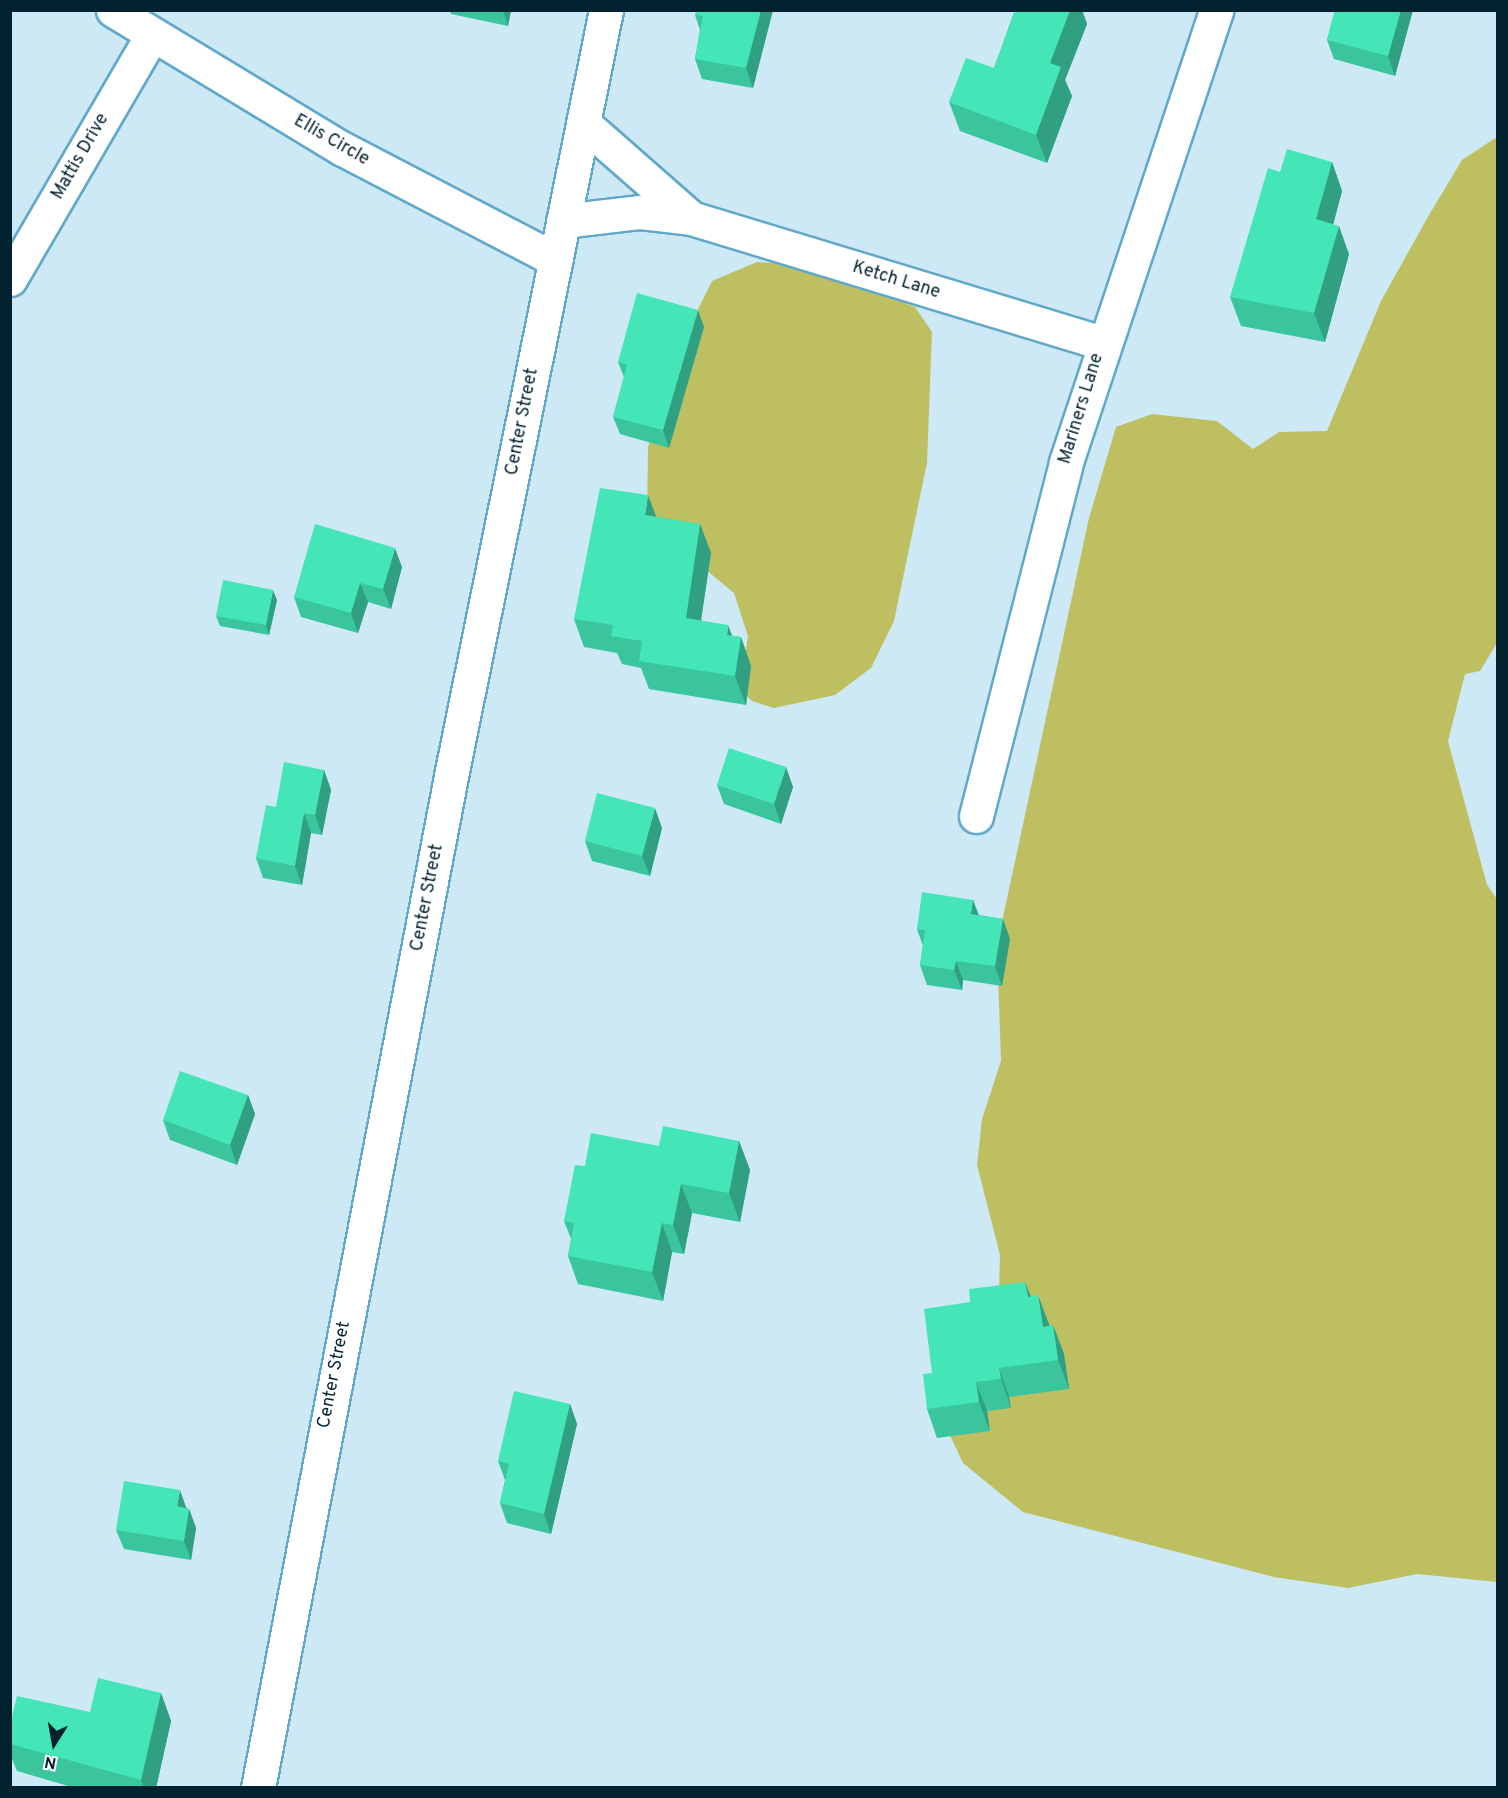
<!DOCTYPE html>
<style>
body{margin:0}
#map{position:relative;width:1508px;height:1798px;overflow:hidden;background:#cde9f6;font-family:Overpass,sans-serif}
div>[style]{position:absolute}
.green>*{inset:0;background:#bebf61}
.roads{filter:drop-shadow(2px 0 #61a8c9) drop-shadow(-2px 0 #61a8c9) drop-shadow(0 2px #61a8c9) drop-shadow(0 -2px #61a8c9)}
.minor>*{height:33px;margin:-16.5px;padding:0 16.5px;transform-origin:16.5px;border-radius:16.5px;background:#fff}
.tertiary>*{height:33px;margin:-16.5px;padding:0 16.5px;transform-origin:16.5px;border-radius:16.5px;background:#fff}
.wall>*{inset:0;background:#3ac59d}
.shaded-wall>*{inset:0;background:#30a080}
.building>*{inset:0;background:#44e5b7}
span{translate:-50% -50%;white-space:nowrap;text-align:center;line-height:1.15;-webkit-text-stroke:4.5px #fff;paint-order:stroke}
.street-label{font-size:18px;color:#03222f}
.frame{position:absolute;inset:0;border:12px solid #03222f;pointer-events:none}
.north{position:absolute;left:24px;top:1714px;width:60px;height:60px;-webkit-text-stroke:4px #fff;paint-order:stroke;rotate:191deg;font-size:16px;font-weight:700;line-height:24px;text-align:center;color:#03222f}
.north::after{content:'';display:block;margin:auto;width:21px;height:27px;background:#03222f;clip-path:polygon(50% 0,100% 100%,50% 72%,0 100%)}
</style>
<div id="map">
<div class="green">
<i style="clip-path:polygon(1497px 137px,1497px 643px,1480px 671px,1465px 674px,1448px 741px,1487px 885px,1497px 899px,1497px 1582px,1417px 1574px,1348px 1588px,1274px 1577px,1023px 1512px,963px 1463px,933px 1399px,999px 1294px,1000px 1255px,977px 1165px,982px 1119px,1001px 1061px,997px 945px,1089px 518px,1116px 427px,1152px 414px,1217px 421px,1253px 449px,1279px 432px,1327px 431px,1381px 301px,1429px 215px,1462px 160px)"></i>
<i style="clip-path:polygon(757px 262px,801px 265px,915px 307px,932px 332px,927px 463px,894px 621px,871px 668px,835px 695px,774px 708px,752px 701px,740px 690px,748px 636px,734px 593px,647px 521px,648px 447px,680px 346px,712px 281px)"></i>
</div>
<div class="roads">
<div class="minor">
<i style="left:113px;top:10px;width:267px;rotate:31.2deg"></i>
<i style="left:341px;top:148px;width:242px;rotate:27.5deg"></i>
<i style="left:583px;top:123px;width:142px;rotate:41.3deg"></i>
<i style="left:563px;top:221px;width:78px;rotate:-6.7deg"></i>
<i style="left:640px;top:212px;width:51px;rotate:6.7deg"></i>
<i style="left:691px;top:218px;width:430px;rotate:16.9deg"></i>
<i style="left:10px;top:279px;width:282px;rotate:-59.8deg"></i>
<i style="left:976px;top:816px;width:365px;rotate:-75.7deg"></i>
<i style="left:1066px;top:462px;width:476px;rotate:-71.6deg"></i>
</div>
<div class="tertiary">
<i style="left:258px;top:1788px;width:1030px;rotate:-79.2deg"></i>
<i style="left:451px;top:776px;width:782px;rotate:-78.56deg"></i>
</div>
</div>
<div class="wall">
<i style="clip-path:polygon(450px 10px,511px 10px,508px 26px,451px 14px)"></i>
<i style="clip-path:polygon(773px 10px,753px 88px,702px 79px,695px 59px,700px 30px,695px 15px)"></i>
<i style="clip-path:polygon(1015px 10px,1082px 10px,1087px 24px,1065px 80px,1072px 96px,1047px 163px,960px 131px,949px 102px,994px 68px)"></i>
<i style="clip-path:polygon(1335px 10px,1413px 10px,1395px 76px,1334px 59px,1327px 40px)"></i>
<i style="clip-path:polygon(1332px 162px,1342px 191px,1333px 224px,1349px 254px,1325px 342px,1241px 326px,1230px 297px,1280px 172px)"></i>
<i style="clip-path:polygon(704px 327px,669px 448px,620px 434px,613px 417px,624px 377px,618px 362px)"></i>
<i style="clip-path:polygon(656px 517px,700px 524px,711px 553px,701px 620px,732px 636px,741px 637px,751px 666px,746px 705px,649px 689px,641px 668px,622px 664px,617px 653px,584px 647px,574px 619px)"></i>
<i style="clip-path:polygon(402px 567px,391px 609px,368px 602px,358px 633px,301px 617px,294px 597px)"></i>
<i style="clip-path:polygon(277px 600px,269px 635px,220px 626px,216px 616px)"></i>
<i style="clip-path:polygon(324px 770px,331px 790px,322px 835px,311px 833px,302px 885px,263px 878px,256px 858px,276px 807px)"></i>
<i style="clip-path:polygon(717px 785px,793px 787px,781px 824px,724px 804px)"></i>
<i style="clip-path:polygon(662px 828px,650px 876px,592px 861px,585px 841px)"></i>
<i style="clip-path:polygon(973px 900px,979px 915px,1003px 919px,1010px 939px,1002px 986px,963px 980px,962px 990px,927px 985px,920px 965px,923px 946px,917px 929px)"></i>
<i style="clip-path:polygon(248px 1095px,255px 1114px,237px 1165px,170px 1140px,163px 1120px)"></i>
<i style="clip-path:polygon(739px 1141px,750px 1170px,740px 1222px,692px 1213px,684px 1254px,672px 1252px,663px 1301px,578px 1284px,568px 1256px,571px 1239px,564px 1221px,585px 1166px,659px 1146px)"></i>
<i style="clip-path:polygon(1025px 1282px,1031px 1296px,1049px 1324px,1049px 1326px,1053px 1325px,1064px 1354px,1069px 1389px,1009px 1397px,1011px 1408px,987px 1411px,990px 1431px,937px 1438px,927px 1409px,932px 1373px,970px 1302px)"></i>
<i style="clip-path:polygon(570px 1404px,577px 1424px,551px 1534px,507px 1523px,500px 1503px,505px 1480px,498px 1461px)"></i>
<i style="clip-path:polygon(186px 1508px,189px 1509px,196px 1528px,191px 1560px,124px 1549px,116px 1530px)"></i>
<i style="clip-path:polygon(161px 1693px,171px 1721px,156px 1788px,75px 1788px,17px 1771px,10px 1754px,10px 1725px,90px 1712px)"></i>
</div>
<div class="shaded-wall">
<i style="clip-path:polygon(503px 10px,511px 10px,508px 26px)"></i>
<i style="clip-path:polygon(761px 10px,773px 10px,753px 88px,746px 68px)"></i>
<i style="clip-path:polygon(1070px 10px,1082px 10px,1087px 24px,1065px 80px,1072px 96px,1047px 163px,1036px 135px,1050px 63px)"></i>
<i style="clip-path:polygon(1401px 10px,1413px 10px,1395px 76px,1388px 56px)"></i>
<i style="clip-path:polygon(1332px 162px,1342px 191px,1327px 248px,1316px 219px)"></i>
<i style="clip-path:polygon(1339px 226px,1349px 254px,1325px 342px,1314px 313px)"></i>
<i style="clip-path:polygon(698px 310px,704px 327px,669px 448px,663px 430px)"></i>
<i style="clip-path:polygon(648px 495px,659px 524px,645px 515px)"></i>
<i style="clip-path:polygon(700px 524px,711px 553px,697px 647px,686px 618px)"></i>
<i style="clip-path:polygon(395px 548px,402px 567px,391px 609px,383px 589px)"></i>
<i style="clip-path:polygon(360px 583px,368px 602px,358px 633px,351px 613px)"></i>
<i style="clip-path:polygon(273px 590px,277px 600px,269px 635px,266px 625px)"></i>
<i style="clip-path:polygon(728px 625px,739px 653px,741px 637px,751px 666px,746px 705px,735px 676px,727px 635px)"></i>
<i style="clip-path:polygon(786px 767px,793px 787px,781px 824px,774px 804px)"></i>
<i style="clip-path:polygon(324px 770px,331px 790px,322px 835px,315px 815px)"></i>
<i style="clip-path:polygon(655px 808px,662px 828px,650px 876px,642px 856px)"></i>
<i style="clip-path:polygon(304px 813px,311px 833px,302px 885px,295px 866px)"></i>
<i style="clip-path:polygon(973px 900px,980px 920px,971px 914px)"></i>
<i style="clip-path:polygon(1003px 919px,1010px 939px,1002px 986px,995px 966px)"></i>
<i style="clip-path:polygon(956px 961px,963px 980px,962px 990px,954px 970px)"></i>
<i style="clip-path:polygon(248px 1095px,255px 1114px,237px 1165px,230px 1145px)"></i>
<i style="clip-path:polygon(739px 1141px,750px 1170px,740px 1222px,729px 1193px)"></i>
<i style="clip-path:polygon(681px 1184px,692px 1213px,684px 1254px,673px 1225px)"></i>
<i style="clip-path:polygon(662px 1223px,672px 1252px,663px 1301px,652px 1272px)"></i>
<i style="clip-path:polygon(1025px 1282px,1036px 1311px,1028px 1297px)"></i>
<i style="clip-path:polygon(1038px 1295px,1049px 1324px,1053px 1355px,1043px 1327px)"></i>
<i style="clip-path:polygon(1053px 1325px,1064px 1354px,1069px 1389px,1058px 1360px)"></i>
<i style="clip-path:polygon(999px 1368px,1009px 1397px,1011px 1408px,1001px 1379px)"></i>
<i style="clip-path:polygon(976px 1382px,987px 1411px,990px 1431px,979px 1402px)"></i>
<i style="clip-path:polygon(570px 1404px,577px 1424px,551px 1534px,544px 1514px)"></i>
<i style="clip-path:polygon(180px 1490px,187px 1510px,177px 1506px)"></i>
<i style="clip-path:polygon(189px 1509px,196px 1528px,191px 1560px,184px 1541px)"></i>
<i style="clip-path:polygon(161px 1693px,171px 1721px,156px 1788px,144px 1788px,141px 1780px)"></i>
</div>
<div class="building">
<i style="clip-path:polygon(696px 10px,761px 10px,746px 68px,695px 59px,703px 16px,695px 15px)"></i>
<i style="clip-path:polygon(1015px 10px,1070px 10px,1050px 63px,1061px 67px,1036px 135px,949px 102px,966px 58px,994px 68px)"></i>
<i style="clip-path:polygon(1335px 10px,1401px 10px,1388px 56px,1327px 40px)"></i>
<i style="clip-path:polygon(1287px 149px,1332px 162px,1316px 219px,1339px 226px,1314px 313px,1230px 297px,1268px 168px,1280px 172px)"></i>
<i style="clip-path:polygon(637px 293px,698px 310px,663px 430px,613px 417px,627px 365px,618px 362px)"></i>
<i style="clip-path:polygon(600px 488px,648px 495px,645px 515px,700px 524px,686px 618px,728px 625px,727px 635px,741px 637px,735px 676px,639px 661px,642px 641px,611px 636px,613px 625px,574px 619px)"></i>
<i style="clip-path:polygon(315px 524px,395px 548px,383px 589px,360px 583px,351px 613px,294px 597px)"></i>
<i style="clip-path:polygon(223px 580px,273px 590px,266px 625px,216px 616px)"></i>
<i style="clip-path:polygon(729px 748px,786px 767px,774px 804px,717px 785px)"></i>
<i style="clip-path:polygon(284px 762px,324px 770px,315px 815px,304px 813px,295px 866px,256px 858px,266px 805px,276px 807px)"></i>
<i style="clip-path:polygon(597px 793px,655px 808px,642px 856px,585px 841px)"></i>
<i style="clip-path:polygon(922px 892px,973px 900px,971px 914px,1003px 919px,995px 966px,956px 961px,954px 970px,920px 965px,925px 930px,917px 929px)"></i>
<i style="clip-path:polygon(180px 1071px,248px 1095px,230px 1145px,163px 1120px)"></i>
<i style="clip-path:polygon(663px 1126px,739px 1141px,729px 1193px,681px 1184px,673px 1225px,662px 1223px,652px 1272px,568px 1256px,574px 1223px,564px 1221px,575px 1165px,585px 1166px,591px 1133px,659px 1146px)"></i>
<i style="clip-path:polygon(1025px 1282px,1028px 1297px,1038px 1295px,1043px 1327px,1053px 1325px,1058px 1360px,999px 1368px,1001px 1379px,976px 1382px,979px 1402px,927px 1409px,923px 1374px,932px 1373px,924px 1309px,970px 1302px,969px 1289px)"></i>
<i style="clip-path:polygon(514px 1391px,570px 1404px,544px 1514px,500px 1503px,509px 1464px,498px 1461px)"></i>
<i style="clip-path:polygon(124px 1481px,180px 1490px,177px 1506px,189px 1509px,184px 1541px,116px 1530px)"></i>
<i style="clip-path:polygon(98px 1678px,161px 1693px,141px 1780px,10px 1744px,10px 1725px,17px 1696px,90px 1712px)"></i>
</div>
<div class="street-label">
<span style="left:331px;top:141px;rotate:30deg">Ellis Circle</span>
<span style="left:81px;top:157px;rotate:-60deg">Mattis Drive</span>
<span style="left:896px;top:281px;rotate:17deg">Ketch Lane</span>
<span style="left:1082px;top:409px;rotate:-73deg">Mariners Lane</span>
<span style="left:523px;top:422px;rotate:-79deg">Center Street</span>
<span style="left:428px;top:898px;rotate:-79deg">Center Street</span>
<span style="left:335px;top:1375px;rotate:-79deg">Center Street</span>
</div>
<div class="frame"></div>
<div class="north">N</div>
</div>
